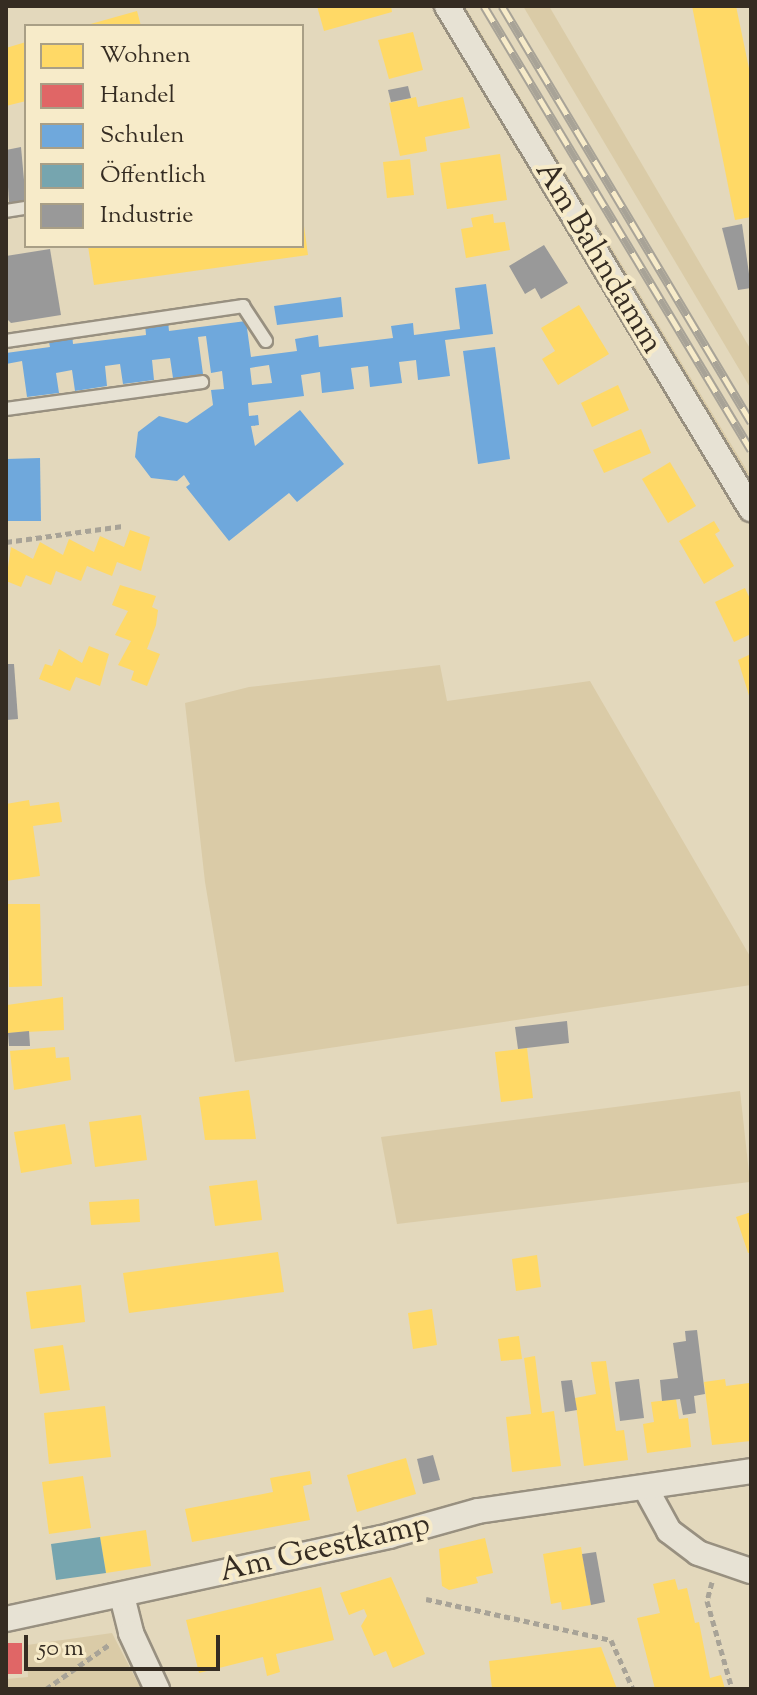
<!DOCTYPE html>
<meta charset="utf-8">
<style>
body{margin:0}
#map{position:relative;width:757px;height:1695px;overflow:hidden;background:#e3d8bc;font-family:"Sorts Mill Goudy",serif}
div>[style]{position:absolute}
.green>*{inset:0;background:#dacba7}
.homes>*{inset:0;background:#ffd966}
.shops>*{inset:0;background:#e06666}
.schools>*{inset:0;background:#6fa8dc}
.public>*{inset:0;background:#76a5af}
.industry>*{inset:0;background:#999}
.path>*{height:5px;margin-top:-2.5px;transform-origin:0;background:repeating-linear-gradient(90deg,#a8a397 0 6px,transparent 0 10px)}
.roads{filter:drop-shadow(2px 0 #989080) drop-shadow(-2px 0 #989080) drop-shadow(0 2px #989080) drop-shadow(0 -2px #989080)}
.service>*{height:12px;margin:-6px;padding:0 6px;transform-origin:6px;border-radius:6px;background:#e7e2d4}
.minor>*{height:24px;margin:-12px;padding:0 12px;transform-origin:12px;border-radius:12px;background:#e7e2d4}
.rail>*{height:9px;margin-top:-4.5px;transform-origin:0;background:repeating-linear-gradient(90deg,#f7ebc9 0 18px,#a8a397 0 36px);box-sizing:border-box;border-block:2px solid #a8a397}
span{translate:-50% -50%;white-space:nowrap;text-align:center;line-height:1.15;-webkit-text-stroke:8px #f7ebc9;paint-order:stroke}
.street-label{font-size:32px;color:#352c22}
.frame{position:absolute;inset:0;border:8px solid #352c22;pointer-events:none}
.legend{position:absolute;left:24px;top:24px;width:280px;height:224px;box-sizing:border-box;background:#f7ebc9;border:2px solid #a99f86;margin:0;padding:10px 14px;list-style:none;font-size:24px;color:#352c22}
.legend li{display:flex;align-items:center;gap:16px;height:40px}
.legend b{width:40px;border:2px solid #a99f86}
.scale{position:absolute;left:24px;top:1635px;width:196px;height:36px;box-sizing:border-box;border:4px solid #352c22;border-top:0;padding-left:10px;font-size:24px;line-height:28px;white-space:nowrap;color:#352c22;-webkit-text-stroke:6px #f7ebc9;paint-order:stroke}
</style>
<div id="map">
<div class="green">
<i style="clip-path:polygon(457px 6px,465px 6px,515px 89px,751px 477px,751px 488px)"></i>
<i style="clip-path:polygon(523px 6px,549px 6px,751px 350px,751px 389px)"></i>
<i style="clip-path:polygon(440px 665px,447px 701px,590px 681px,751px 958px,751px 985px,235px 1062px,205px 882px,185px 703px,249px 687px)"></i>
<i style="clip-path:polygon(740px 1091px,750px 1182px,397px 1224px,381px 1137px)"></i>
<i style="clip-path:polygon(112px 1633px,141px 1689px,6px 1689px,6px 1679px,28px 1677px,27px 1645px)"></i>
</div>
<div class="homes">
<i style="clip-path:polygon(317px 6px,391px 6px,392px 12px,324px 31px)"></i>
<i style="clip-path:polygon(692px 6px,736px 6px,751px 78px,751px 217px,735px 220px)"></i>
<i style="clip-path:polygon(137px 11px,141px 26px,87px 26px,87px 25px)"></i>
<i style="clip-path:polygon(413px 32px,423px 70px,389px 79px,378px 40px)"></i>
<i style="clip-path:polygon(26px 42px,26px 101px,6px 106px,6px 48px)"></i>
<i style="clip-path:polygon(416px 97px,418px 107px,463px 97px,470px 128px,425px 137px,427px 151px,400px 156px,389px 103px)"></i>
<i style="clip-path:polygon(500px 154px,507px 200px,447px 209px,440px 163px)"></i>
<i style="clip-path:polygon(410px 159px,414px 195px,387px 198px,383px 162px)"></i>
<i style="clip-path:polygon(493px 214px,494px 223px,505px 222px,510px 250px,466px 258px,461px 229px,473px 227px,471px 218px)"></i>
<i style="clip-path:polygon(304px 226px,308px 255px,94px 285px,88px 246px,302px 246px)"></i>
<i style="clip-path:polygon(579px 305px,609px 354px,558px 385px,542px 359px,555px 351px,541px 328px)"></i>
<i style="clip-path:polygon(618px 385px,629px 410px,592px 427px,581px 403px)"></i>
<i style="clip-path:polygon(641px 429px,651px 453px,604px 473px,593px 450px)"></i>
<i style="clip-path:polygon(670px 462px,696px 506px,668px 523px,642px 479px)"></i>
<i style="clip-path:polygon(714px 521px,720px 531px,715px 534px,734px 566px,704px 584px,679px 541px)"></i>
<i style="clip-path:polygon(130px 530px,150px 537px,141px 571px,117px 562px,112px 576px,87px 566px,81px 581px,56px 571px,51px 585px,26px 575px,21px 587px,6px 581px,11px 547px,33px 559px,40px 542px,63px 555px,69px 539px,94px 552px,100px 536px,124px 547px)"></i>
<i style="clip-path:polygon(120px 585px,156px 596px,152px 607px,158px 610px,156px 625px,147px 649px,160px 654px,147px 686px,131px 680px,134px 671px,118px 665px,131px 641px,115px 635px,128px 611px,112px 605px)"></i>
<i style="clip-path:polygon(745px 588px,751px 601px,751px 634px,734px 642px,715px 602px)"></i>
<i style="clip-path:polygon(89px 646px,109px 654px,100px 686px,76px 677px,70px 691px,39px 679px,45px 664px,52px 666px,59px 649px,82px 663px)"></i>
<i style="clip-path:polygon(751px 654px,751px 702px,738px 660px)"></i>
<i style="clip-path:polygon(29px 800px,30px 806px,59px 802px,62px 822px,33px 826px,40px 876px,6px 881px,6px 804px)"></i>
<i style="clip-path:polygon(8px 904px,40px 904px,42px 986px,9px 987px)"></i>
<i style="clip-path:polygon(63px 997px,64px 1030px,8px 1033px,7px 1005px)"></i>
<i style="clip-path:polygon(55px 1047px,56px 1058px,69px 1057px,71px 1080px,14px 1090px,10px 1051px)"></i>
<i style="clip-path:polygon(527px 1048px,533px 1098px,501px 1102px,495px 1052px)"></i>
<i style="clip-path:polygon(249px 1090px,256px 1139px,205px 1140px,199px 1097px)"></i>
<i style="clip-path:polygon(141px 1115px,147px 1160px,95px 1167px,89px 1122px)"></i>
<i style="clip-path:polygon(65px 1124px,72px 1164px,21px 1173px,14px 1132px)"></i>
<i style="clip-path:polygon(257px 1180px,262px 1220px,215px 1226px,209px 1186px)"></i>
<i style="clip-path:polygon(139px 1199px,140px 1222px,91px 1225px,89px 1202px)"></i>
<i style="clip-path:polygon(751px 1212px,751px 1252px,748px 1253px,736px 1217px)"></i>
<i style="clip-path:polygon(278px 1252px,284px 1292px,129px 1313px,123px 1273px)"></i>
<i style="clip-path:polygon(537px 1255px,541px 1287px,516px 1291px,512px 1259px)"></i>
<i style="clip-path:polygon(81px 1285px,85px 1322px,31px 1329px,26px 1292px)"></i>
<i style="clip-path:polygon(432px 1309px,437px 1345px,413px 1349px,408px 1313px)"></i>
<i style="clip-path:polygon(519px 1336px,522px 1359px,501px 1361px,498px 1339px)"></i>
<i style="clip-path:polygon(63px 1345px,70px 1390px,40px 1394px,34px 1349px)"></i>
<i style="clip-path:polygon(535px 1356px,542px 1413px,554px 1411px,561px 1466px,512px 1472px,506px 1417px,531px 1414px,524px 1358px)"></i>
<i style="clip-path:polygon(606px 1361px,616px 1431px,624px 1430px,628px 1460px,584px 1466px,575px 1398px,596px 1394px,591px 1362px)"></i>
<i style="clip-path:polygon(725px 1379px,726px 1386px,749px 1383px,751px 1441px,712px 1445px,704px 1382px)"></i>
<i style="clip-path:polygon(676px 1399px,679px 1419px,688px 1418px,691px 1447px,647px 1453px,643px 1424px,654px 1422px,651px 1402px)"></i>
<i style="clip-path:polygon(105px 1406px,111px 1457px,49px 1464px,44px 1413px)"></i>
<i style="clip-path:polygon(406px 1458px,416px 1494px,357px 1512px,347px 1475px)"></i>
<i style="clip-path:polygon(310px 1471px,312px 1484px,303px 1486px,310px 1520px,192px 1542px,185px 1509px,273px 1492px,270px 1478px)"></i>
<i style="clip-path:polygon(83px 1476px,91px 1528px,49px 1534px,42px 1482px)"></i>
<i style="clip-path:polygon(146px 1530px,151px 1566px,106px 1573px,100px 1537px)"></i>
<i style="clip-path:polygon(485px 1538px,493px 1573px,476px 1577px,478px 1583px,449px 1590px,442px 1586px,439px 1549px)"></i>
<i style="clip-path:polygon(581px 1547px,591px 1605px,562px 1610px,561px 1602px,551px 1604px,543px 1554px)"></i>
<i style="clip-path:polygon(391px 1577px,425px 1654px,393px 1668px,386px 1651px,374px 1656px,361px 1626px,367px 1616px,364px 1609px,349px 1615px,340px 1593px)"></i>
<i style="clip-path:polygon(675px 1579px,678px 1590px,687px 1588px,695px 1623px,699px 1622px,710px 1678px,721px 1675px,725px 1689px,655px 1689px,637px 1618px,660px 1613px,653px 1584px)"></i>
<i style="clip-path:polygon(321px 1587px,334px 1640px,276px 1654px,280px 1672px,267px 1676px,263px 1657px,199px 1673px,186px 1620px)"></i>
<i style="clip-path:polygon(601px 1647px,617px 1689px,492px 1689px,489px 1661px)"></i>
</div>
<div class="shops">
<i style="clip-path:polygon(6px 1643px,22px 1643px,22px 1674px,6px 1674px)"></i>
</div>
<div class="schools">
<i style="clip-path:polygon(evenodd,486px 284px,493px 334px,445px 340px,450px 376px,418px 380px,416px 360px,399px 362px,402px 383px,370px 387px,368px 366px,351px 368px,354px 389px,322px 393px,320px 372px,301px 375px,304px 396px,248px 403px,249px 416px,258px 415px,259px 425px,251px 426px,255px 446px,300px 410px,344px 464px,297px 502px,289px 493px,229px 541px,186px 487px,190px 484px,184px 475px,177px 481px,151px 478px,135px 457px,138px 432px,159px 416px,187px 423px,213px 405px,211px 390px,224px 389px,222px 371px,211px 373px,206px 336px,198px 337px,203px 374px,173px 378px,170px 358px,152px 360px,154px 380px,123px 384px,120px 364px,105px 366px,107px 386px,75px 391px,72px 370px,56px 373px,59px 393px,27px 397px,22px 361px,6px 364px,6px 353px,50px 347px,48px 337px,72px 334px,73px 344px,146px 335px,145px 324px,168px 321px,169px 331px,246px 321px,251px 357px,297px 351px,295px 339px,318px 335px,319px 347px,393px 338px,391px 326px,413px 323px,414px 335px,460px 329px,455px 288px,486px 284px,269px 365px,272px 383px,252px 385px,250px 368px,269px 365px)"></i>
<i style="clip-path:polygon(341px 297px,343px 317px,277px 325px,274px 306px)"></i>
<i style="clip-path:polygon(495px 347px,510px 459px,478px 464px,463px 351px)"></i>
<i style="clip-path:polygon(40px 458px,41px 521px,7px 521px,6px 459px)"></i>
</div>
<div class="public">
<i style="clip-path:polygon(100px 1537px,106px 1573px,56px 1580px,51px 1544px)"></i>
</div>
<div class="industry">
<i style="clip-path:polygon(408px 86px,411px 98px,391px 102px,388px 90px)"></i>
<i style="clip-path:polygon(21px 147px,26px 202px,9px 205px,6px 150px)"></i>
<i style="clip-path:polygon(742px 224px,751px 288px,738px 290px,722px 228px)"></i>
<i style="clip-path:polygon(544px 245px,568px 283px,541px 299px,535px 288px,525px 294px,509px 266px)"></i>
<i style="clip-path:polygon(50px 249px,61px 315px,11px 323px,6px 318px,6px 256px)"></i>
<i style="clip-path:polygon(6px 664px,14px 664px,18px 719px,6px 720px)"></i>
<i style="clip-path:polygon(567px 1021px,569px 1043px,518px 1049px,515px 1027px)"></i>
<i style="clip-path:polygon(29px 1031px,30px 1046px,9px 1046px,8px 1033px)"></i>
<i style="clip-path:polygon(697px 1330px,705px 1394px,694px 1396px,696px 1413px,683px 1415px,680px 1399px,662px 1401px,660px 1380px,678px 1378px,673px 1343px,686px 1341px,685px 1331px)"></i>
<i style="clip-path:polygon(639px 1379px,644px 1418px,620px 1421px,615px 1382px)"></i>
<i style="clip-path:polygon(572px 1380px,577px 1410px,565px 1412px,561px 1381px)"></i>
<i style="clip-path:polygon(433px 1455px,440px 1480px,423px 1484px,417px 1459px)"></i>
<i style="clip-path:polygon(596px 1552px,605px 1602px,591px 1605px,582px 1554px)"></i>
</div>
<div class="path">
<i style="left:6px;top:542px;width:118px;rotate:-7.8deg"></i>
<i style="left:712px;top:1582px;width:20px;rotate:105deg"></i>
<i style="left:707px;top:1601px;width:91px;rotate:74.1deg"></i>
<i style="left:426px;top:1599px;width:189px;rotate:12.5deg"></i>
<i style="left:611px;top:1640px;width:54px;rotate:65.8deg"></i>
<i style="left:46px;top:1689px;width:78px;rotate:-35.1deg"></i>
</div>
<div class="roads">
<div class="service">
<i style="left:6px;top:211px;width:20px;rotate:-9deg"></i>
<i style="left:6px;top:341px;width:240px;rotate:-8.4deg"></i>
<i style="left:243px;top:306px;width:42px;rotate:56.7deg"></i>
<i style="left:6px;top:409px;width:198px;rotate:-7.8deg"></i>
</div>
<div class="minor">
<i style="left:447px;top:6px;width:588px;rotate:58.85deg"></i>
<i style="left:646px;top:1489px;width:48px;rotate:61.3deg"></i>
<i style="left:669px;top:1531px;width:36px;rotate:37deg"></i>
<i style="left:698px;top:1553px;width:56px;rotate:18.8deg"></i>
<i style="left:122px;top:1596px;width:38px;rotate:76deg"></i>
<i style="left:131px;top:1633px;width:62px;rotate:65.1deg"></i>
<i style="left:6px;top:1619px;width:392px;rotate:-12.2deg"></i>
<i style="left:389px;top:1536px;width:92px;rotate:-15.7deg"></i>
<i style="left:478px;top:1511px;width:276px;rotate:-8.3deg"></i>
</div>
</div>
<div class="rail">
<i style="left:484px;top:6px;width:518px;rotate:58.98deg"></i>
<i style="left:502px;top:6px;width:485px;rotate:59.1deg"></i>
</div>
<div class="street-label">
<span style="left:598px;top:258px;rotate:59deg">Am Bahndamm</span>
<span style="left:325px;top:1549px;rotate:-13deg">Am Geestkamp</span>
</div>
<div class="frame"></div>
<ul class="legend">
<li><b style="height:22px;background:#ffd966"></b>Wohnen</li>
<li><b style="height:22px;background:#e06666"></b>Handel</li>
<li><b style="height:22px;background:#6fa8dc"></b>Schulen</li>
<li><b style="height:22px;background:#76a5af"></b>Öffentlich</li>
<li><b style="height:22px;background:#999"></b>Industrie</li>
</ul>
<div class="scale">50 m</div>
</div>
